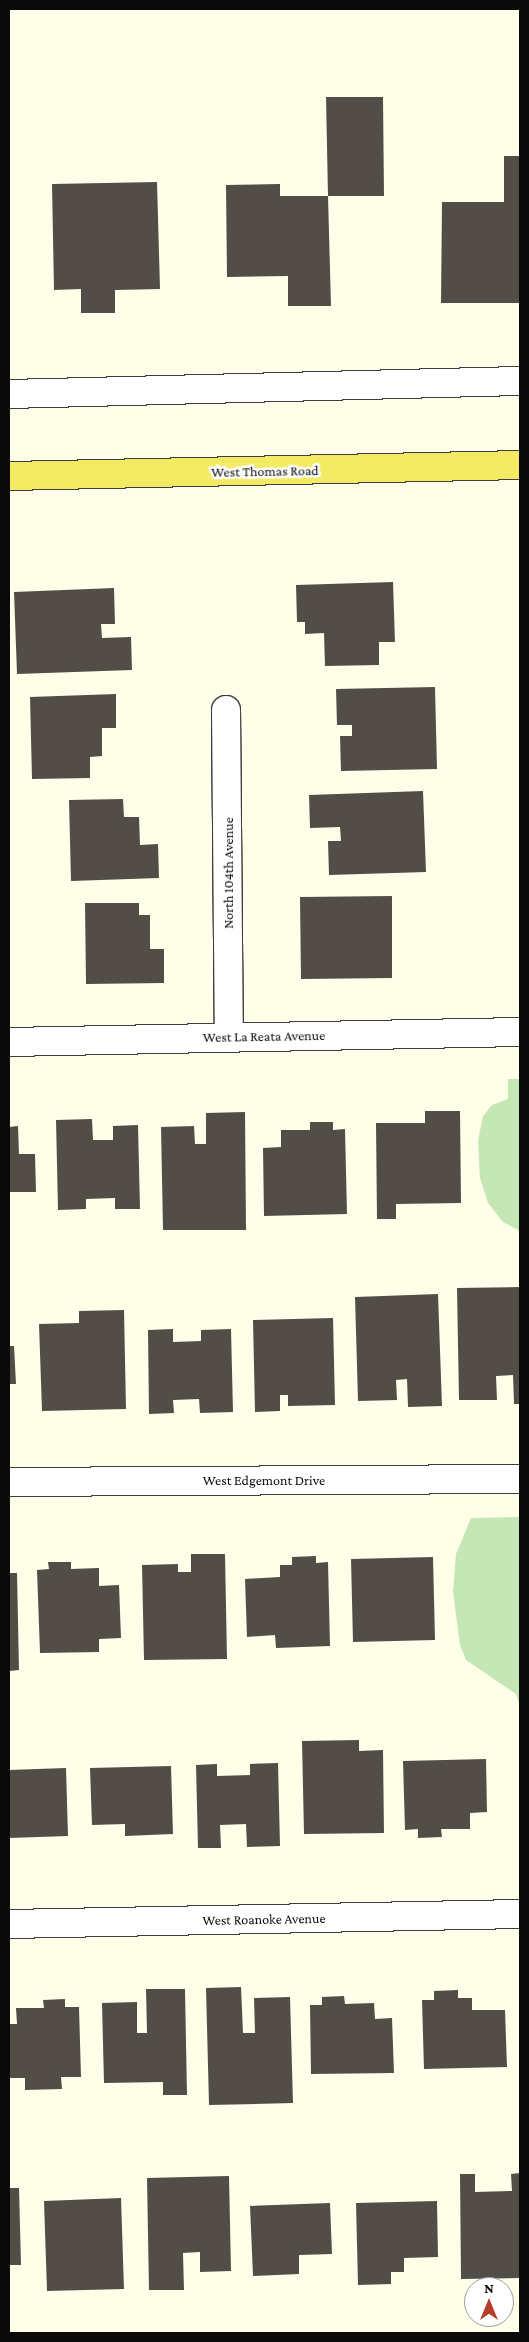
<!DOCTYPE html>
<style>
body{margin:0}
#map{position:relative;width:529px;height:2342px;overflow:hidden;background:#fefee9;font-family:"Crimson Pro",serif}
div>[style]{position:absolute}
.green>*{inset:0;background:#c5e6b5}
.building>*{inset:0;background:#524e47}
.roads{filter:drop-shadow(1px 0 #3d3d3d) drop-shadow(-1px 0 #3d3d3d) drop-shadow(0 1px #3d3d3d) drop-shadow(0 -1px #3d3d3d)}
.minor>*{height:28px;margin:-14px;padding:0 14px;transform-origin:14px;border-radius:14px;background:#fff}
.major>*{height:28px;margin:-14px;padding:0 14px;transform-origin:14px;border-radius:14px;background:#f3eb63}
span{translate:-50% -50%;white-space:nowrap;text-align:center;line-height:1.15;-webkit-text-stroke:5px #fff;paint-order:stroke}
.street-label{font-size:14px;color:#0a0a0a}
.frame{position:absolute;inset:0;border:10px solid #0a0a0a;pointer-events:none}
.north{position:absolute;left:464px;top:2277px;width:50px;height:50px;box-sizing:border-box;background:#fff;border:1px solid #9d9d9d;border-radius:50%;rotate:0deg;font-size:14px;font-weight:700;line-height:20px;text-align:center;color:#0a0a0a}
.north::after{content:'';display:block;margin:auto;width:18px;height:22px;background:#b43c29;clip-path:polygon(50% 0,100% 100%,50% 72%,0 100%)}
</style>
<div id="map">
<div class="green">
<i style="clip-path:polygon(508px 1079px,520px 1079px,520px 1231px,503px 1222px,488px 1203px,480px 1178px,478px 1141px,483px 1116px,492px 1105px,508px 1099px)"></i>
<i style="clip-path:polygon(520px 1517px,520px 1706px,516px 1694px,466px 1660px,460px 1645px,453px 1592px,456px 1554px,471px 1518px)"></i>
</div>
<div class="building">
<i style="clip-path:polygon(326px 97px,383px 97px,384px 196px,328px 196px)"></i>
<i style="clip-path:polygon(504px 156px,520px 156px,520px 303px,441px 303px,442px 202px,504px 202px)"></i>
<i style="clip-path:polygon(157px 182px,160px 289px,115px 290px,115px 313px,81px 313px,81px 289px,54px 290px,52px 184px)"></i>
<i style="clip-path:polygon(280px 184px,280px 196px,328px 196px,331px 306px,288px 306px,288px 276px,227px 277px,226px 185px)"></i>
<i style="clip-path:polygon(393px 582px,395px 642px,379px 642px,379px 665px,325px 666px,324px 633px,305px 634px,305px 622px,297px 622px,296px 585px)"></i>
<i style="clip-path:polygon(114px 588px,115px 624px,101px 624px,102px 638px,131px 637px,132px 670px,17px 674px,14px 592px)"></i>
<i style="clip-path:polygon(435px 687px,437px 769px,341px 771px,340px 736px,352px 736px,352px 725px,337px 725px,336px 689px)"></i>
<i style="clip-path:polygon(116px 694px,116px 728px,102px 728px,102px 756px,90px 757px,90px 778px,32px 779px,30px 697px)"></i>
<i style="clip-path:polygon(423px 791px,426px 872px,329px 875px,328px 841px,341px 841px,340px 827px,310px 828px,309px 795px)"></i>
<i style="clip-path:polygon(123px 799px,124px 817px,139px 817px,140px 845px,158px 844px,159px 878px,71px 881px,69px 800px)"></i>
<i style="clip-path:polygon(392px 896px,392px 978px,301px 979px,300px 897px)"></i>
<i style="clip-path:polygon(85px 903px,139px 903px,139px 915px,150px 915px,150px 949px,164px 949px,164px 983px,86px 984px)"></i>
<i style="clip-path:polygon(425px 1111px,460px 1111px,461px 1203px,396px 1204px,396px 1219px,377px 1219px,376px 1123px,425px 1123px)"></i>
<i style="clip-path:polygon(245px 1112px,246px 1230px,163px 1230px,161px 1127px,194px 1126px,195px 1144px,206px 1144px,206px 1113px)"></i>
<i style="clip-path:polygon(92px 1119px,93px 1140px,113px 1140px,113px 1126px,138px 1125px,140px 1209px,115px 1209px,115px 1198px,86px 1199px,86px 1209px,58px 1210px,56px 1120px)"></i>
<i style="clip-path:polygon(310px 1122px,333px 1122px,333px 1130px,345px 1129px,347px 1214px,264px 1216px,263px 1148px,281px 1147px,281px 1130px,310px 1130px)"></i>
<i style="clip-path:polygon(18px 1126px,19px 1154px,35px 1154px,36px 1192px,9px 1192px,9px 1127px)"></i>
<i style="clip-path:polygon(520px 1287px,520px 1404px,514px 1404px,513px 1375px,496px 1376px,497px 1400px,459px 1400px,457px 1288px)"></i>
<i style="clip-path:polygon(438px 1294px,442px 1406px,408px 1407px,407px 1379px,396px 1380px,397px 1400px,358px 1401px,355px 1297px)"></i>
<i style="clip-path:polygon(124px 1310px,126px 1409px,42px 1411px,39px 1324px,79px 1323px,79px 1311px)"></i>
<i style="clip-path:polygon(333px 1318px,335px 1405px,288px 1406px,288px 1395px,280px 1395px,280px 1411px,255px 1412px,253px 1320px)"></i>
<i style="clip-path:polygon(173px 1329px,173px 1342px,201px 1341px,201px 1330px,231px 1329px,233px 1412px,200px 1413px,199px 1399px,173px 1400px,174px 1413px,149px 1414px,148px 1330px)"></i>
<i style="clip-path:polygon(9px 1346px,14px 1346px,16px 1384px,9px 1384px)"></i>
<i style="clip-path:polygon(191px 1554px,225px 1554px,227px 1659px,144px 1660px,142px 1565px,178px 1564px,178px 1572px,191px 1572px)"></i>
<i style="clip-path:polygon(316px 1556px,316px 1563px,328px 1562px,330px 1646px,276px 1648px,275px 1635px,247px 1637px,245px 1579px,280px 1577px,280px 1565px,292px 1565px,292px 1557px)"></i>
<i style="clip-path:polygon(433px 1557px,435px 1640px,353px 1642px,351px 1559px)"></i>
<i style="clip-path:polygon(48px 1562px,71px 1562px,71px 1569px,99px 1568px,99px 1586px,119px 1585px,121px 1638px,99px 1639px,99px 1652px,40px 1653px,37px 1570px,49px 1569px)"></i>
<i style="clip-path:polygon(9px 1573px,17px 1573px,19px 1670px,9px 1671px)"></i>
<i style="clip-path:polygon(359px 1740px,359px 1751px,383px 1750px,384px 1833px,304px 1834px,302px 1741px)"></i>
<i style="clip-path:polygon(486px 1759px,487px 1812px,470px 1813px,470px 1829px,441px 1829px,442px 1837px,418px 1838px,418px 1829px,405px 1830px,403px 1761px)"></i>
<i style="clip-path:polygon(278px 1763px,280px 1846px,247px 1847px,246px 1824px,220px 1825px,221px 1848px,198px 1848px,196px 1765px,217px 1764px,217px 1776px,250px 1775px,250px 1764px)"></i>
<i style="clip-path:polygon(171px 1766px,173px 1834px,125px 1836px,125px 1824px,92px 1825px,90px 1768px)"></i>
<i style="clip-path:polygon(66px 1768px,68px 1836px,9px 1838px,9px 1770px)"></i>
<i style="clip-path:polygon(241px 1987px,243px 2033px,255px 2033px,254px 1998px,290px 1997px,293px 2103px,209px 2105px,206px 1988px)"></i>
<i style="clip-path:polygon(146px 1989px,185px 1989px,187px 2095px,163px 2095px,163px 2082px,104px 2083px,102px 2003px,137px 2002px,137px 2033px,147px 2033px)"></i>
<i style="clip-path:polygon(458px 1990px,458px 1998px,472px 1998px,472px 2010px,505px 2010px,507px 2067px,424px 2069px,422px 2000px,434px 2000px,434px 1991px)"></i>
<i style="clip-path:polygon(344px 1996px,345px 2004px,374px 2003px,375px 2019px,392px 2018px,394px 2073px,311px 2074px,310px 2005px,322px 2005px,322px 1997px)"></i>
<i style="clip-path:polygon(65px 1999px,65px 2007px,79px 2007px,81px 2077px,61px 2077px,62px 2089px,25px 2090px,25px 2078px,9px 2078px,9px 2024px,17px 2024px,16px 2008px,44px 2008px,43px 2000px)"></i>
<i style="clip-path:polygon(520px 2173px,520px 2278px,461px 2279px,460px 2174px,475px 2174px,475px 2192px,512px 2191px,511px 2174px)"></i>
<i style="clip-path:polygon(229px 2176px,231px 2271px,200px 2272px,200px 2252px,183px 2253px,184px 2290px,149px 2290px,147px 2178px)"></i>
<i style="clip-path:polygon(9px 2188px,19px 2188px,21px 2265px,9px 2265px)"></i>
<i style="clip-path:polygon(121px 2198px,124px 2289px,47px 2291px,44px 2201px)"></i>
<i style="clip-path:polygon(437px 2201px,438px 2257px,404px 2258px,404px 2272px,391px 2272px,391px 2284px,358px 2285px,356px 2203px)"></i>
<i style="clip-path:polygon(330px 2203px,332px 2254px,299px 2255px,299px 2274px,253px 2276px,250px 2206px)"></i>
</div>
<div class="roads">
<div class="minor">
<i style="left:9px;top:394px;width:511px;rotate:-1.46deg"></i>
<i style="left:226px;top:710px;width:326px;rotate:89.5deg"></i>
<i style="left:9px;top:1042px;width:511px;rotate:-1.12deg"></i>
<i style="left:9px;top:1482px;width:511px;rotate:-0.34deg"></i>
<i style="left:9px;top:1924px;width:511px;rotate:-1.12deg"></i>
</div>
<div class="major">
<i style="left:9px;top:476px;width:511px;rotate:-1.23deg"></i>
</div>
</div>
<div class="street-label">
<span style="left:265px;top:471px;rotate:-1deg">West Thomas Road</span>
<span style="left:228px;top:873px;rotate:-90deg">North 104th Avenue</span>
<span style="left:264px;top:1036px;rotate:-1deg">West La Reata Avenue</span>
<span style="left:264px;top:1480px">West Edgemont Drive</span>
<span style="left:264px;top:1919px;rotate:-1deg">West Roanoke Avenue</span>
</div>
<div class="frame"></div>
<div class="north">N</div>
</div>
